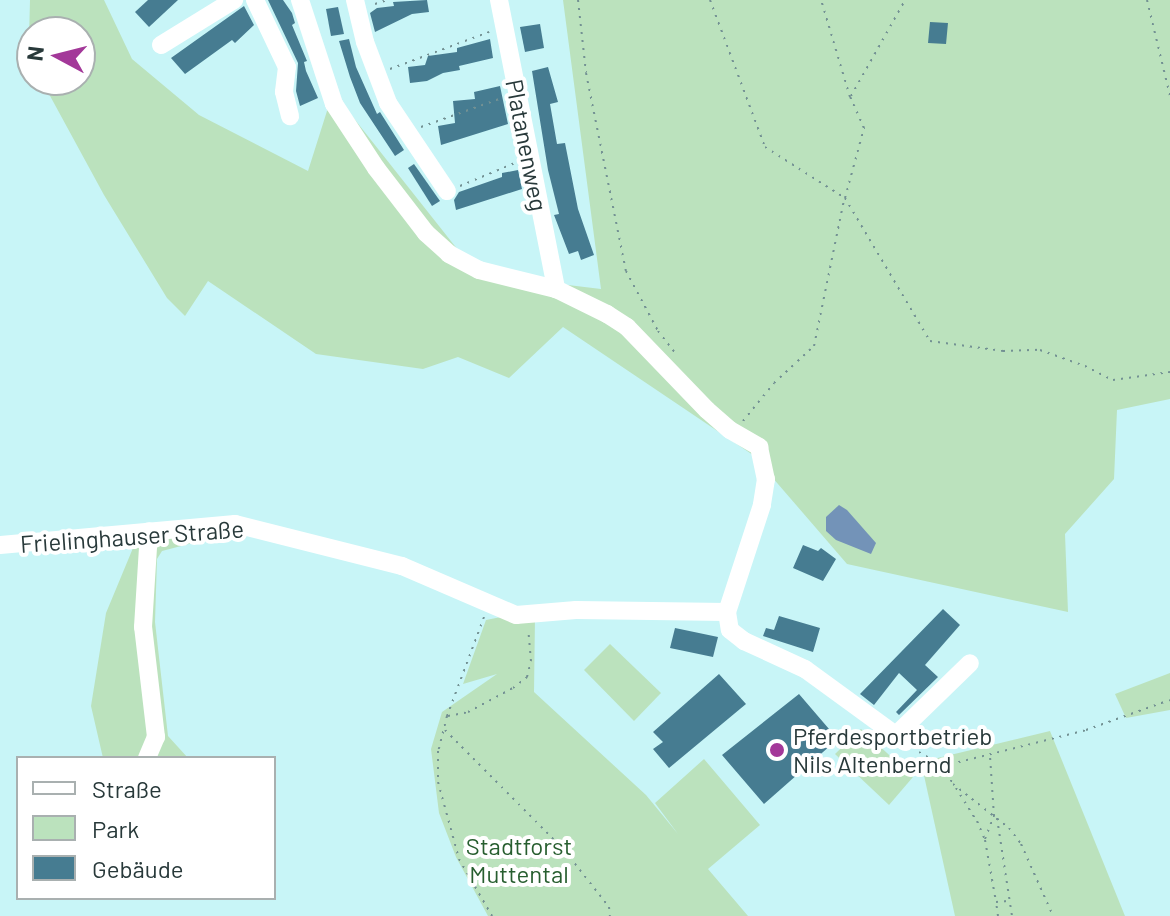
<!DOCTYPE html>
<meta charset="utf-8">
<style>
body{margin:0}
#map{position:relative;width:1170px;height:916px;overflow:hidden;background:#c8f5f7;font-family:Barlow,sans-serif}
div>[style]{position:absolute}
.green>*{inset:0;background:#bbe2bd}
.water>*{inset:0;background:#7393b8}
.building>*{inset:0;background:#467c91}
.path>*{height:2px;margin-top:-1px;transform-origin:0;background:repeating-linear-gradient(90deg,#739193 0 2px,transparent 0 8px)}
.minor>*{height:18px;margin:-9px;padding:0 9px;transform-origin:9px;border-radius:9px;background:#fff}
.dots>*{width:22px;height:22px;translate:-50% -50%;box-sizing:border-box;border:4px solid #fff;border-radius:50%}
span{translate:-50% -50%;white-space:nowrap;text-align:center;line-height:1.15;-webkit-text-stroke:8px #fff;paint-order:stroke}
.street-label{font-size:24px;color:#28393a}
.poi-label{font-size:24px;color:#28393a}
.left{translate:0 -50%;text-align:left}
.park-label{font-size:24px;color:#275e2f}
.legend{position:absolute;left:16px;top:756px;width:260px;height:144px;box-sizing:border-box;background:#fff;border:2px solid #a9b0b0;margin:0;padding:10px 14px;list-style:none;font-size:24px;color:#28393a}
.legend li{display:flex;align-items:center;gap:16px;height:40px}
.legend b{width:40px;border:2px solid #a9b0b0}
.north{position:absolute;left:16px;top:16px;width:80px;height:80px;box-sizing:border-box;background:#fff;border:2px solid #a9b0b0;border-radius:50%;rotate:277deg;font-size:22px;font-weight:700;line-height:32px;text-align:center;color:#28393a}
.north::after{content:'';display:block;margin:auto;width:28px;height:36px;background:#a33899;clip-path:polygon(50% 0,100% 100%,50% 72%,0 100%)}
</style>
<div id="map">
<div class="green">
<i style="clip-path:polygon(evenodd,30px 0,104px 0,132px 59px,199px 115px,308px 171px,333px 92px,477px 274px,601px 289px,563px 0,1170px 0,1170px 399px,1117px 410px,1114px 479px,1065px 534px,1068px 612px,847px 564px,753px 455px,563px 327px,509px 378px,458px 357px,423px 369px,316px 354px,208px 281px,185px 316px,167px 298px,104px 195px,49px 94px,28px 78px,30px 0,32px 32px,80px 32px,80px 80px,32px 80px,32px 32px)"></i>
<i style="clip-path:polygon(259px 532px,208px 539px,162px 551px,157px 559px,155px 622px,168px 736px,188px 758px,103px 758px,91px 706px,106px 613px,138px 536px)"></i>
<i style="clip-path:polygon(506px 616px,535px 618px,534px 692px,646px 795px,678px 834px,655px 803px,704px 759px,760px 825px,708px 869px,748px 916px,488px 916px,456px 857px,439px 813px,431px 749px,442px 712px,497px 674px,463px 684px,486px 620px)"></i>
<i style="clip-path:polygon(610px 644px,661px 693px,634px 721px,584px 670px)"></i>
<i style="clip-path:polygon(1170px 673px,1170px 710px,1126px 718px,1115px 694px)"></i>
<i style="clip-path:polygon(861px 729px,913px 777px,889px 805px,835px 754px)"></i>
<i style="clip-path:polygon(1050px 731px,1125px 916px,955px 916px,921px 762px)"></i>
</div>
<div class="water">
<i style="clip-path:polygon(839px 505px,847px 510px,876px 543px,871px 554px,836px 540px,826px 531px,826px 517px)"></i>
</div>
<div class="building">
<i style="clip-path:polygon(148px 0,178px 0,149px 27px,135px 12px)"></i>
<i style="clip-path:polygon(268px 0,283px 0,292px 13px,295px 23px,292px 25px,307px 61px,304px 62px,306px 71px,318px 98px,300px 106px,296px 91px,298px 63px)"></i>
<i style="clip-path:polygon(427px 0,429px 12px,412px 14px,375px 32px,370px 13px,377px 8px,394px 6px,393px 2px)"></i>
<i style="clip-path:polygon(244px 6px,254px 25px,235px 43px,232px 40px,185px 74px,171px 58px)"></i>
<i style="clip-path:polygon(338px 7px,344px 34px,331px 36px,326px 9px)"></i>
<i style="clip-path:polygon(930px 22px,948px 23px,946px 44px,928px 43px)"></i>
<i style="clip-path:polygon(540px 24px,544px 48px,525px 52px,520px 27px)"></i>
<i style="clip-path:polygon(349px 39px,356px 67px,377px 114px,380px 112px,404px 150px,395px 156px,360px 103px,350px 77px,339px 41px)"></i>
<i style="clip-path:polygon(490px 39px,493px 58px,459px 66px,460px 70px,443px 73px,427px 81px,410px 83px,408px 67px,425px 65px,428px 56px,457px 52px,457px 48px)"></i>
<i style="clip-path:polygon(548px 67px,558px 102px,550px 104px,557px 144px,565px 143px,578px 209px,594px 255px,581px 260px,578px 251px,569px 254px,554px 215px,559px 214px,548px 170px,532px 71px)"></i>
<i style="clip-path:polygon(500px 86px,508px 124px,441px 145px,438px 126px,455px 123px,453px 101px,475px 99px,474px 92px)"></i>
<i style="clip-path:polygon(414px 164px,440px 201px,432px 206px,408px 168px)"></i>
<i style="clip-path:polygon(518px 170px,522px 189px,456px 210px,454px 200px,459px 192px,502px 177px,502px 173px)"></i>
<i style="clip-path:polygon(803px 545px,818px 551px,821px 548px,836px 559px,823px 581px,793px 568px)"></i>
<i style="clip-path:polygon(943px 609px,960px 625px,925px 665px,938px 677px,899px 715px,896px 712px,917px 690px,899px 673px,874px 705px,860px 694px)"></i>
<i style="clip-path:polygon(779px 616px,820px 628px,813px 652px,763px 636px,766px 628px,774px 630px)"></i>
<i style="clip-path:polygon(675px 628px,718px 637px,713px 657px,670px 648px)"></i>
<i style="clip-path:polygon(719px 674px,746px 704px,669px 768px,653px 749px,663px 742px,653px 732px)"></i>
<i style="clip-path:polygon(799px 694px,829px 729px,821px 734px,831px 745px,764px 804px,722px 755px)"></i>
</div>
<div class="path">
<i style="left:578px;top:0;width:73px;rotate:83.7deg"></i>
<i style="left:586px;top:73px;width:202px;rotate:78.6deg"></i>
<i style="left:626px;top:271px;width:68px;rotate:61.9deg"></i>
<i style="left:658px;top:331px;width:31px;rotate:52deg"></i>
<i style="left:710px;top:0;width:157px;rotate:69.5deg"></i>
<i style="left:765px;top:147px;width:95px;rotate:32.5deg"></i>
<i style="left:845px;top:198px;width:73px;rotate:-74.8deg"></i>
<i style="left:864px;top:128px;width:34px;rotate:-114deg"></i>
<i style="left:850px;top:97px;width:101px;rotate:-106.6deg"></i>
<i style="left:1147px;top:0;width:99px;rotate:76.5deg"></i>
<i style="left:375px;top:4px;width:13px;rotate:-18deg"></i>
<i style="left:390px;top:69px;width:106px;rotate:-20.5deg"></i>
<i style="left:851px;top:96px;width:110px;rotate:-60.6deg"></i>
<i style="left:421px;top:127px;width:86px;rotate:-19.7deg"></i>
<i style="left:460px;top:186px;width:62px;rotate:-22.8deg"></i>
<i style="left:845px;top:198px;width:166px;rotate:59.3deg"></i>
<i style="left:930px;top:341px;width:74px;rotate:7.8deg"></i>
<i style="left:1003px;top:351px;width:37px;rotate:-2deg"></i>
<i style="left:1040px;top:350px;width:48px;rotate:19.6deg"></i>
<i style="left:1085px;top:366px;width:31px;rotate:27deg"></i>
<i style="left:1113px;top:380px;width:58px;rotate:-8deg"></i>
<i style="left:743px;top:421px;width:49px;rotate:-50.8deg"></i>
<i style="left:774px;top:383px;width:54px;rotate:-42.8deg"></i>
<i style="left:814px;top:346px;width:149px;rotate:-78.4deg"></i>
<i style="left:484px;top:617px;width:106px;rotate:110.5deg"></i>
<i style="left:447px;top:716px;width:36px;rotate:104deg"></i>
<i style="left:438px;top:751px;width:31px;rotate:90deg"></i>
<i style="left:438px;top:782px;width:80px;rotate:74.7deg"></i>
<i style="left:459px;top:859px;width:66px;rotate:59.9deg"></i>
<i style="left:448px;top:716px;width:20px;rotate:-11deg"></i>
<i style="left:468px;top:712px;width:51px;rotate:-28.1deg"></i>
<i style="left:513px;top:688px;width:18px;rotate:-38deg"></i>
<i style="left:527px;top:677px;width:16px;rotate:-76deg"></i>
<i style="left:531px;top:661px;width:32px;rotate:-95deg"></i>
<i style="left:445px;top:730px;width:170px;rotate:45.2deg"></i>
<i style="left:565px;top:851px;width:71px;rotate:51.8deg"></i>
<i style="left:609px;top:907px;width:9px;rotate:84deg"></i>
<i style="left:919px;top:752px;width:28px;rotate:30deg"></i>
<i style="left:943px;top:766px;width:21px;rotate:61deg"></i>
<i style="left:953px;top:784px;width:71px;rotate:38.2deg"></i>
<i style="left:1009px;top:828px;width:20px;rotate:53deg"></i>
<i style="left:1021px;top:844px;width:79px;rotate:66deg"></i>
<i style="left:943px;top:766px;width:147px;rotate:-14.1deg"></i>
<i style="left:1086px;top:730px;width:89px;rotate:-19.7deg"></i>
<i style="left:956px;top:788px;width:39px;rotate:58deg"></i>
<i style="left:977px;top:821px;width:21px;rotate:67deg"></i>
<i style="left:985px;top:840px;width:63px;rotate:79.9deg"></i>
<i style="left:997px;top:818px;width:99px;rotate:81.3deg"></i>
<i style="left:985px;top:839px;width:25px;rotate:-69deg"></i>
<i style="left:994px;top:816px;width:61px;rotate:-93.8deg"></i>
<i style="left:998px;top:916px;width:14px;rotate:-98deg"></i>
<i style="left:996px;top:902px;width:12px;rotate:-5deg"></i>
</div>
<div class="minor">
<i style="left:255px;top:0;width:74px;rotate:64.5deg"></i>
<i style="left:287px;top:67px;width:25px;rotate:97deg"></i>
<i style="left:284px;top:92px;width:25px;rotate:76deg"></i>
<i style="left:300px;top:0;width:109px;rotate:71.9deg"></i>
<i style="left:334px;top:104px;width:77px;rotate:56.7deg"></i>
<i style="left:376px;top:168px;width:82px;rotate:52.4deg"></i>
<i style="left:426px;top:233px;width:31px;rotate:42deg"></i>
<i style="left:449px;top:254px;width:34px;rotate:28deg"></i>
<i style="left:479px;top:270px;width:79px;rotate:13.9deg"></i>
<i style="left:556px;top:289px;width:57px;rotate:26.1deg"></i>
<i style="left:607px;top:314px;width:24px;rotate:33deg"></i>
<i style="left:627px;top:327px;width:115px;rotate:46.1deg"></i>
<i style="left:707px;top:410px;width:30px;rotate:41deg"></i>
<i style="left:730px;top:430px;width:34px;rotate:30deg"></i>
<i style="left:759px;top:447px;width:33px;rotate:78deg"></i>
<i style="left:766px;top:479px;width:26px;rotate:99deg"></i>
<i style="left:762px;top:505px;width:113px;rotate:108.1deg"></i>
<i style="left:727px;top:612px;width:18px;rotate:81deg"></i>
<i style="left:730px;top:630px;width:18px;rotate:38deg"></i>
<i style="left:744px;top:641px;width:67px;rotate:24.7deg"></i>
<i style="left:805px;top:669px;width:124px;rotate:36.1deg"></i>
<i style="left:355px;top:0;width:43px;rotate:76.6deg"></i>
<i style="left:365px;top:42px;width:65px;rotate:69.3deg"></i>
<i style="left:388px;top:103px;width:106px;rotate:56.2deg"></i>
<i style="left:499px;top:0;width:295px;rotate:78.8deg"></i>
<i style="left:161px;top:45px;width:86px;rotate:-31.7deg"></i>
<i style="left:0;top:545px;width:236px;rotate:-5.1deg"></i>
<i style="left:235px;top:524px;width:172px;rotate:14.1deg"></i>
<i style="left:402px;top:566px;width:124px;rotate:23.3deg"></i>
<i style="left:516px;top:615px;width:60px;rotate:-4.8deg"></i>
<i style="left:576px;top:610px;width:151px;rotate:0.8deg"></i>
<i style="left:896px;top:735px;width:103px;rotate:-44.2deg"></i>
<i style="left:147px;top:758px;width:23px;rotate:-67deg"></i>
<i style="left:156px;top:737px;width:111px;rotate:-96.7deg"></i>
<i style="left:143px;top:627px;width:96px;rotate:-86.4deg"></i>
</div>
<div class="dots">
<i style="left:777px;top:750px;background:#a33899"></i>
</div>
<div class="street-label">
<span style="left:527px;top:145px;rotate:79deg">Platanenweg</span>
<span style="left:132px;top:536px;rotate:-4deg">Frielinghauser Straße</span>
</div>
<div class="poi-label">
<span class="left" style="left:793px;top:750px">Pferdesportbetrieb<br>Nils Altenbernd</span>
</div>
<div class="park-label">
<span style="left:519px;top:860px">Stadtforst<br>Muttental</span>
</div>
<ul class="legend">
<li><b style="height:10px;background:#fff"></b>Straße</li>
<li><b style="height:22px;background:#bbe2bd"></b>Park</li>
<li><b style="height:22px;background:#467c91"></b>Gebäude</li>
</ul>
<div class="north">N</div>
</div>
